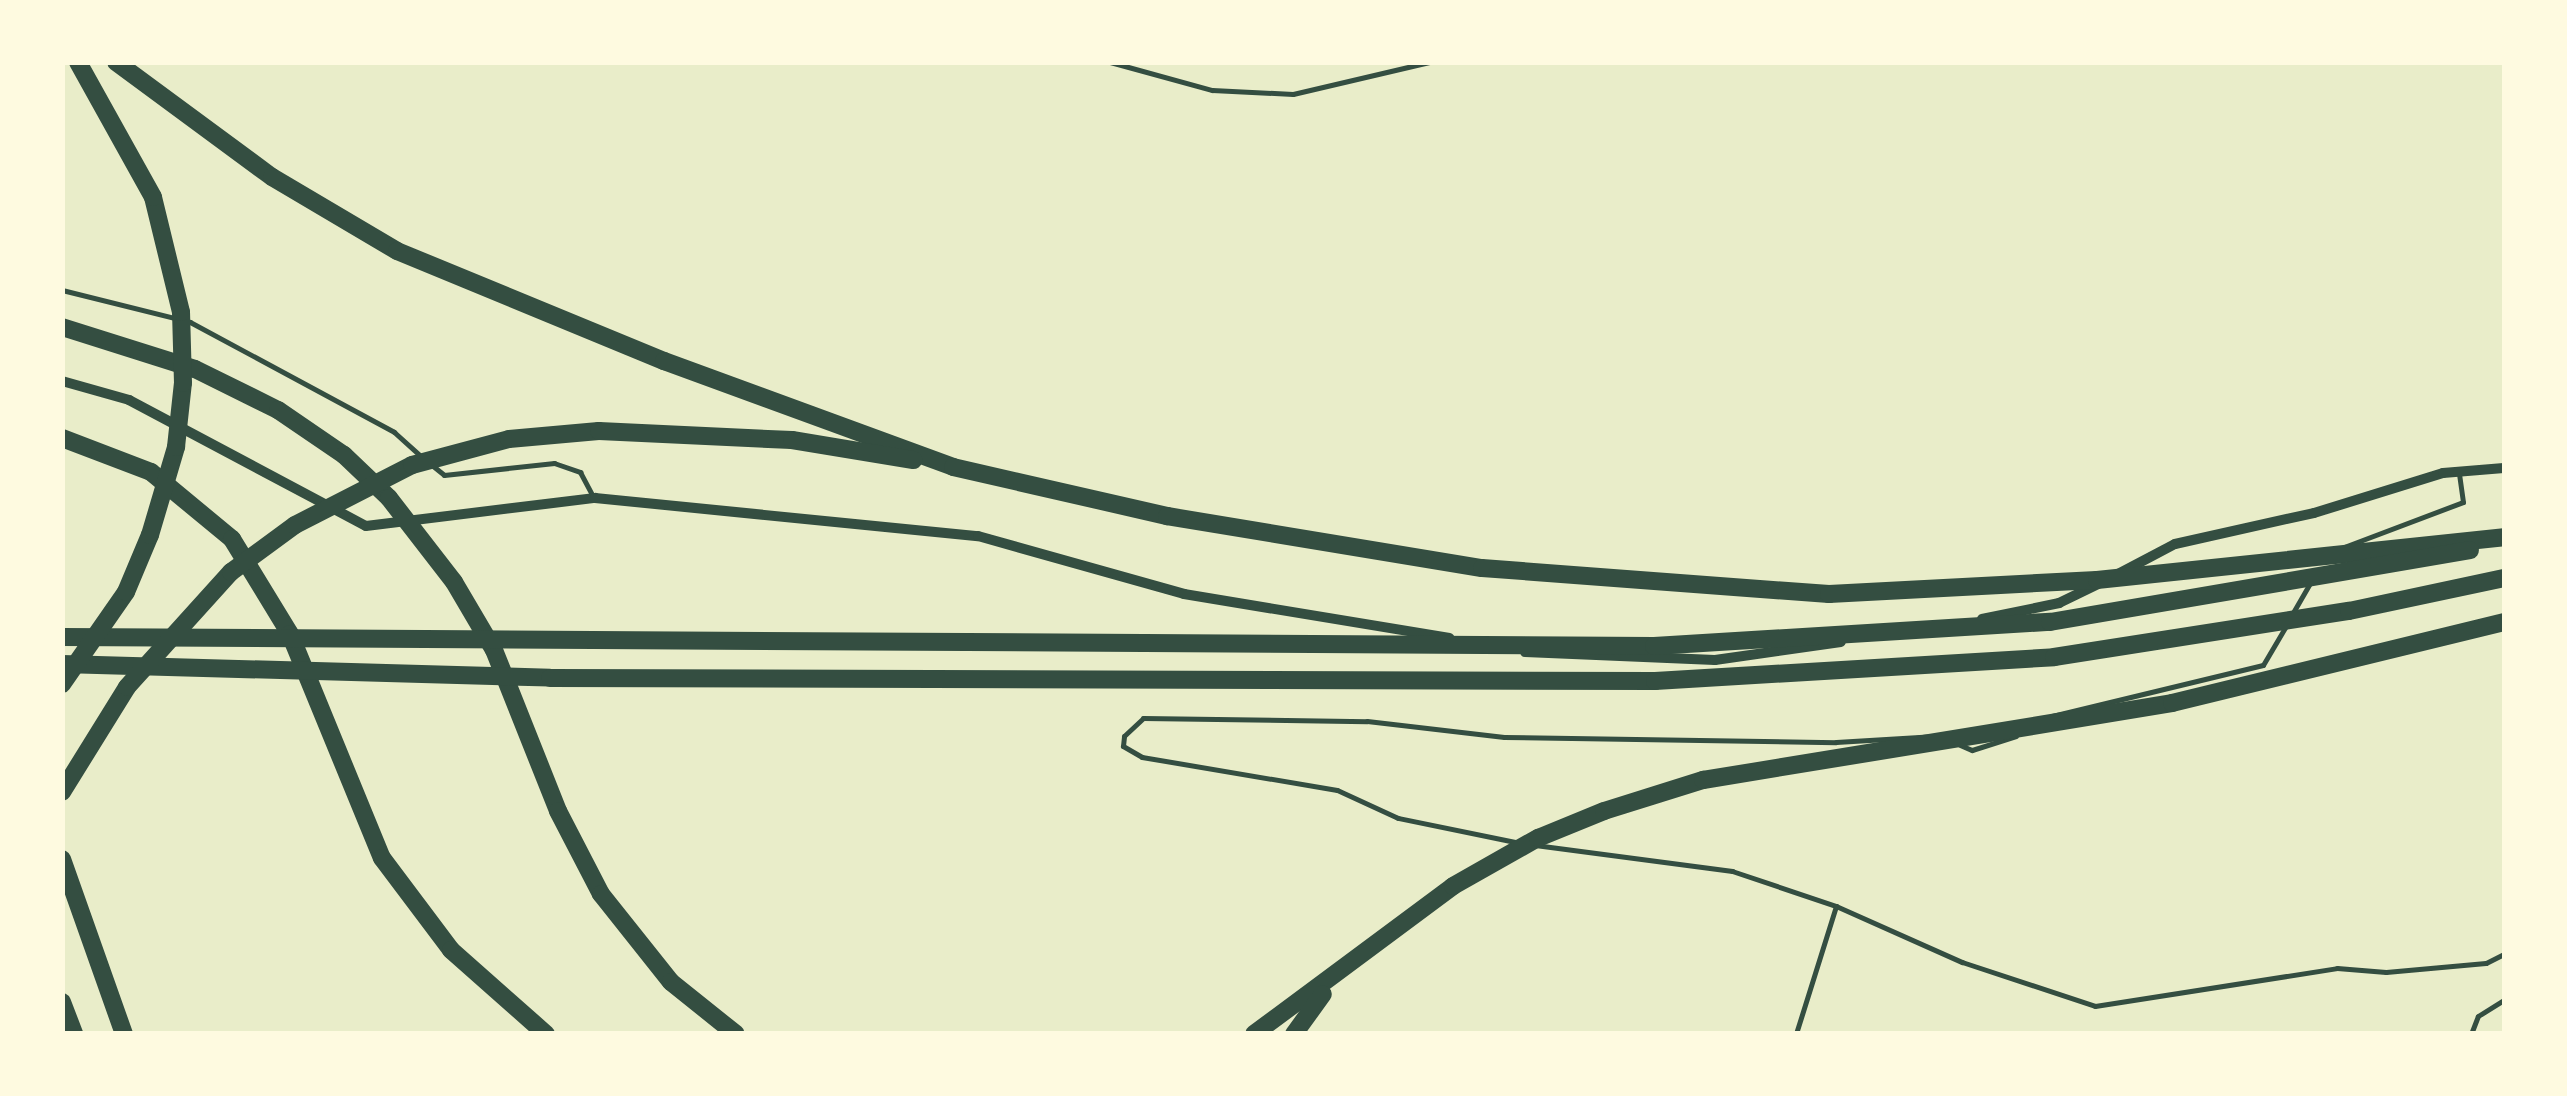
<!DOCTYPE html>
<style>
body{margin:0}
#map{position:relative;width:2567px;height:1096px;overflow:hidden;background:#e9edc9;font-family:Figtree,sans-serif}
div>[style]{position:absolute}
.service>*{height:5px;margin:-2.5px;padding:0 2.5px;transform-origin:2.5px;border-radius:2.5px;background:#344e41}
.minor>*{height:10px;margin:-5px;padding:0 5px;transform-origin:5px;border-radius:5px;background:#344e41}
.motorway>*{height:18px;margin:-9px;padding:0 9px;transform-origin:9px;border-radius:9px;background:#344e41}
span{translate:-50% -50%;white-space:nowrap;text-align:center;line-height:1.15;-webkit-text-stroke:8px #fefae0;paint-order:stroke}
.frame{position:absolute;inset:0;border:65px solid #fefae0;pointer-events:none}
</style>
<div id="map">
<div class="service">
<i style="left:1110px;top:62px;width:106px;rotate:15.4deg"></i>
<i style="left:1212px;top:90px;width:81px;rotate:2.8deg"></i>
<i style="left:1293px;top:94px;width:140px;rotate:-13.2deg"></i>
<i style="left:62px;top:290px;width:132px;rotate:14deg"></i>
<i style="left:190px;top:322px;width:232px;rotate:28.3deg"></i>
<i style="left:394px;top:432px;width:36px;rotate:42deg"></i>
<i style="left:433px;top:466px;width:14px;rotate:39deg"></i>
<i style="left:444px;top:475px;width:111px;rotate:-6.2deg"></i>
<i style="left:554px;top:463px;width:28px;rotate:19deg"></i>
<i style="left:580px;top:472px;width:27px;rotate:62deg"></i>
<i style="left:2344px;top:547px;width:127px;rotate:-20.7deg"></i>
<i style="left:2463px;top:502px;width:29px;rotate:-98deg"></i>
<i style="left:2291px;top:616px;width:39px;rotate:-60deg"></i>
<i style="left:2052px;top:716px;width:217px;rotate:-13.6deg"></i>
<i style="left:2263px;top:665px;width:45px;rotate:-59.5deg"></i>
<i style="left:1960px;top:745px;width:13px;rotate:23deg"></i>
<i style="left:1972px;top:750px;width:46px;rotate:-17.7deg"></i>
<i style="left:1520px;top:843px;width:125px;rotate:-168.4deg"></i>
<i style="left:1398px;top:818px;width:67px;rotate:-155.3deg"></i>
<i style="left:1337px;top:790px;width:198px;rotate:-170.4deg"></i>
<i style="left:1142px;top:757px;width:22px;rotate:-150deg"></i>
<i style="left:1123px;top:746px;width:10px;rotate:-84deg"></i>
<i style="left:1124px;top:736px;width:26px;rotate:-43deg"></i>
<i style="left:1143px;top:718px;width:224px;rotate:0.8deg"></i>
<i style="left:1367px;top:721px;width:138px;rotate:6.7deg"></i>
<i style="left:1504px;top:737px;width:332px;rotate:0.9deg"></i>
<i style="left:1836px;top:742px;width:100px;rotate:-3.4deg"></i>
<i style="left:1535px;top:845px;width:199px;rotate:7.5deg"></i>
<i style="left:1732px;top:871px;width:110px;rotate:18.6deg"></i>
<i style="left:1836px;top:906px;width:134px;rotate:107.4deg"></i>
<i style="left:1836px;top:906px;width:138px;rotate:24deg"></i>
<i style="left:1962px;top:962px;width:140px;rotate:18.3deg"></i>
<i style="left:2095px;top:1006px;width:245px;rotate:-8.9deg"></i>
<i style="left:2337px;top:968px;width:49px;rotate:4.7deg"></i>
<i style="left:2386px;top:972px;width:100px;rotate:-5.1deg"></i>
<i style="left:2486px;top:963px;width:20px;rotate:-27deg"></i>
<i style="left:2471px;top:1034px;width:19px;rotate:-69deg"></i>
<i style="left:2478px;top:1016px;width:31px;rotate:-32deg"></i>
</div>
<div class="minor">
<i style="left:62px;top:381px;width:70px;rotate:15.8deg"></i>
<i style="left:129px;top:400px;width:268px;rotate:28deg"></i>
<i style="left:366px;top:526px;width:231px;rotate:-7deg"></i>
<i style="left:595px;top:498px;width:385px;rotate:5.7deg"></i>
<i style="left:978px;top:536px;width:214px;rotate:15.7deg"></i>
<i style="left:1184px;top:594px;width:269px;rotate:9.4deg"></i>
<i style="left:2118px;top:574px;width:64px;rotate:-27.8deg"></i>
<i style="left:2175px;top:544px;width:142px;rotate:-12.6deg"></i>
<i style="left:2314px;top:513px;width:135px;rotate:-17.2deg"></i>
<i style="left:2443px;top:473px;width:61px;rotate:-4.7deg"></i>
<i style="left:1982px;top:619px;width:79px;rotate:-11.7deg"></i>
<i style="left:2059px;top:603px;width:43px;rotate:-26deg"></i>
<i style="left:1525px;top:652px;width:190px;rotate:2.4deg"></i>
<i style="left:1715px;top:660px;width:127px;rotate:-8.1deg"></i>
</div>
<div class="motorway">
<i style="left:116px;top:62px;width:194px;rotate:36.4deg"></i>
<i style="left:272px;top:177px;width:145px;rotate:30.6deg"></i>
<i style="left:397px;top:251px;width:289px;rotate:22.4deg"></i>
<i style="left:664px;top:361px;width:308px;rotate:20.1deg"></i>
<i style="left:953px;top:467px;width:220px;rotate:12.9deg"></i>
<i style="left:1167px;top:516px;width:319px;rotate:9.4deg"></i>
<i style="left:1482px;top:568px;width:348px;rotate:4.3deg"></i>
<i style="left:1829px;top:594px;width:268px;rotate:-3deg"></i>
<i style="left:2097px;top:580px;width:409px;rotate:-6deg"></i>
<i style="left:62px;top:327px;width:139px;rotate:17.5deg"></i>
<i style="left:195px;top:369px;width:93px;rotate:26.3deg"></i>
<i style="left:278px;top:410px;width:80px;rotate:34.3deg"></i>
<i style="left:344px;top:455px;width:62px;rotate:43.7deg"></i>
<i style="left:389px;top:498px;width:106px;rotate:52.3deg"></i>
<i style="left:454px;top:582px;width:79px;rotate:59.5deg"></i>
<i style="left:494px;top:650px;width:173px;rotate:68.3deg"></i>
<i style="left:558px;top:811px;width:93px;rotate:62.6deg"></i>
<i style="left:601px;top:894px;width:112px;rotate:51.5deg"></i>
<i style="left:671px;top:982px;width:83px;rotate:38.7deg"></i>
<i style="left:62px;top:438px;width:95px;rotate:20.9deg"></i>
<i style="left:151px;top:472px;width:105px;rotate:39.6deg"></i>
<i style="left:232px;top:539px;width:111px;rotate:58.6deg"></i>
<i style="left:290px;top:634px;width:242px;rotate:67.7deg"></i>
<i style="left:382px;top:858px;width:115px;rotate:53.1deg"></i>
<i style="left:451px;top:950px;width:127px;rotate:41.5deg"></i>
<i style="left:62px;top:637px;width:1592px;rotate:0.32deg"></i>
<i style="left:1654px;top:646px;width:397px;rotate:-3.5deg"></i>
<i style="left:2050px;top:622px;width:426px;rotate:-9.7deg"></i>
<i style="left:62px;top:664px;width:488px;rotate:1.6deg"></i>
<i style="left:550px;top:678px;width:1105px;rotate:0.16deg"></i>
<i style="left:1655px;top:681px;width:400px;rotate:-3.4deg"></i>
<i style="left:2054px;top:657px;width:299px;rotate:-8.9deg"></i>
<i style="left:2349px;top:611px;width:158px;rotate:-12deg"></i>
<i style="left:62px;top:684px;width:112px;rotate:-55.2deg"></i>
<i style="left:126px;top:592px;width:62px;rotate:-67.2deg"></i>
<i style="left:150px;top:535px;width:92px;rotate:-73.5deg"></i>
<i style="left:176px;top:447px;width:64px;rotate:-83.8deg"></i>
<i style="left:183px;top:383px;width:71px;rotate:-91.6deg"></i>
<i style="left:181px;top:312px;width:118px;rotate:-103.7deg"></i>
<i style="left:153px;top:197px;width:154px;rotate:-119.1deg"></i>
<i style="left:62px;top:792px;width:123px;rotate:-58.2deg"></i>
<i style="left:127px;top:687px;width:155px;rotate:-47.9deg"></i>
<i style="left:231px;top:572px;width:79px;rotate:-36.3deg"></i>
<i style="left:295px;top:525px;width:131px;rotate:-27.1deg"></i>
<i style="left:412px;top:465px;width:100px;rotate:-15deg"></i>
<i style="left:509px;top:439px;width:90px;rotate:-5.1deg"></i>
<i style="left:599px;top:431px;width:193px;rotate:2.7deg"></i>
<i style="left:792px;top:440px;width:123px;rotate:9.4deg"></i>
<i style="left:62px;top:859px;width:186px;rotate:70.5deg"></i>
<i style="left:62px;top:1002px;width:34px;rotate:69deg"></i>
<i style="left:1254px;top:1034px;width:248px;rotate:-36.6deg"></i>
<i style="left:1453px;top:886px;width:98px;rotate:-29.5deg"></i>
<i style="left:1538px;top:838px;width:71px;rotate:-22.2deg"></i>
<i style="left:1604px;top:811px;width:104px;rotate:-17.4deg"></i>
<i style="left:1703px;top:780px;width:475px;rotate:-9.3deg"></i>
<i style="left:2172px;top:703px;width:342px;rotate:-13.7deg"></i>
<i style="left:1294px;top:1034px;width:49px;rotate:-54.1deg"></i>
</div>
<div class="frame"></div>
</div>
